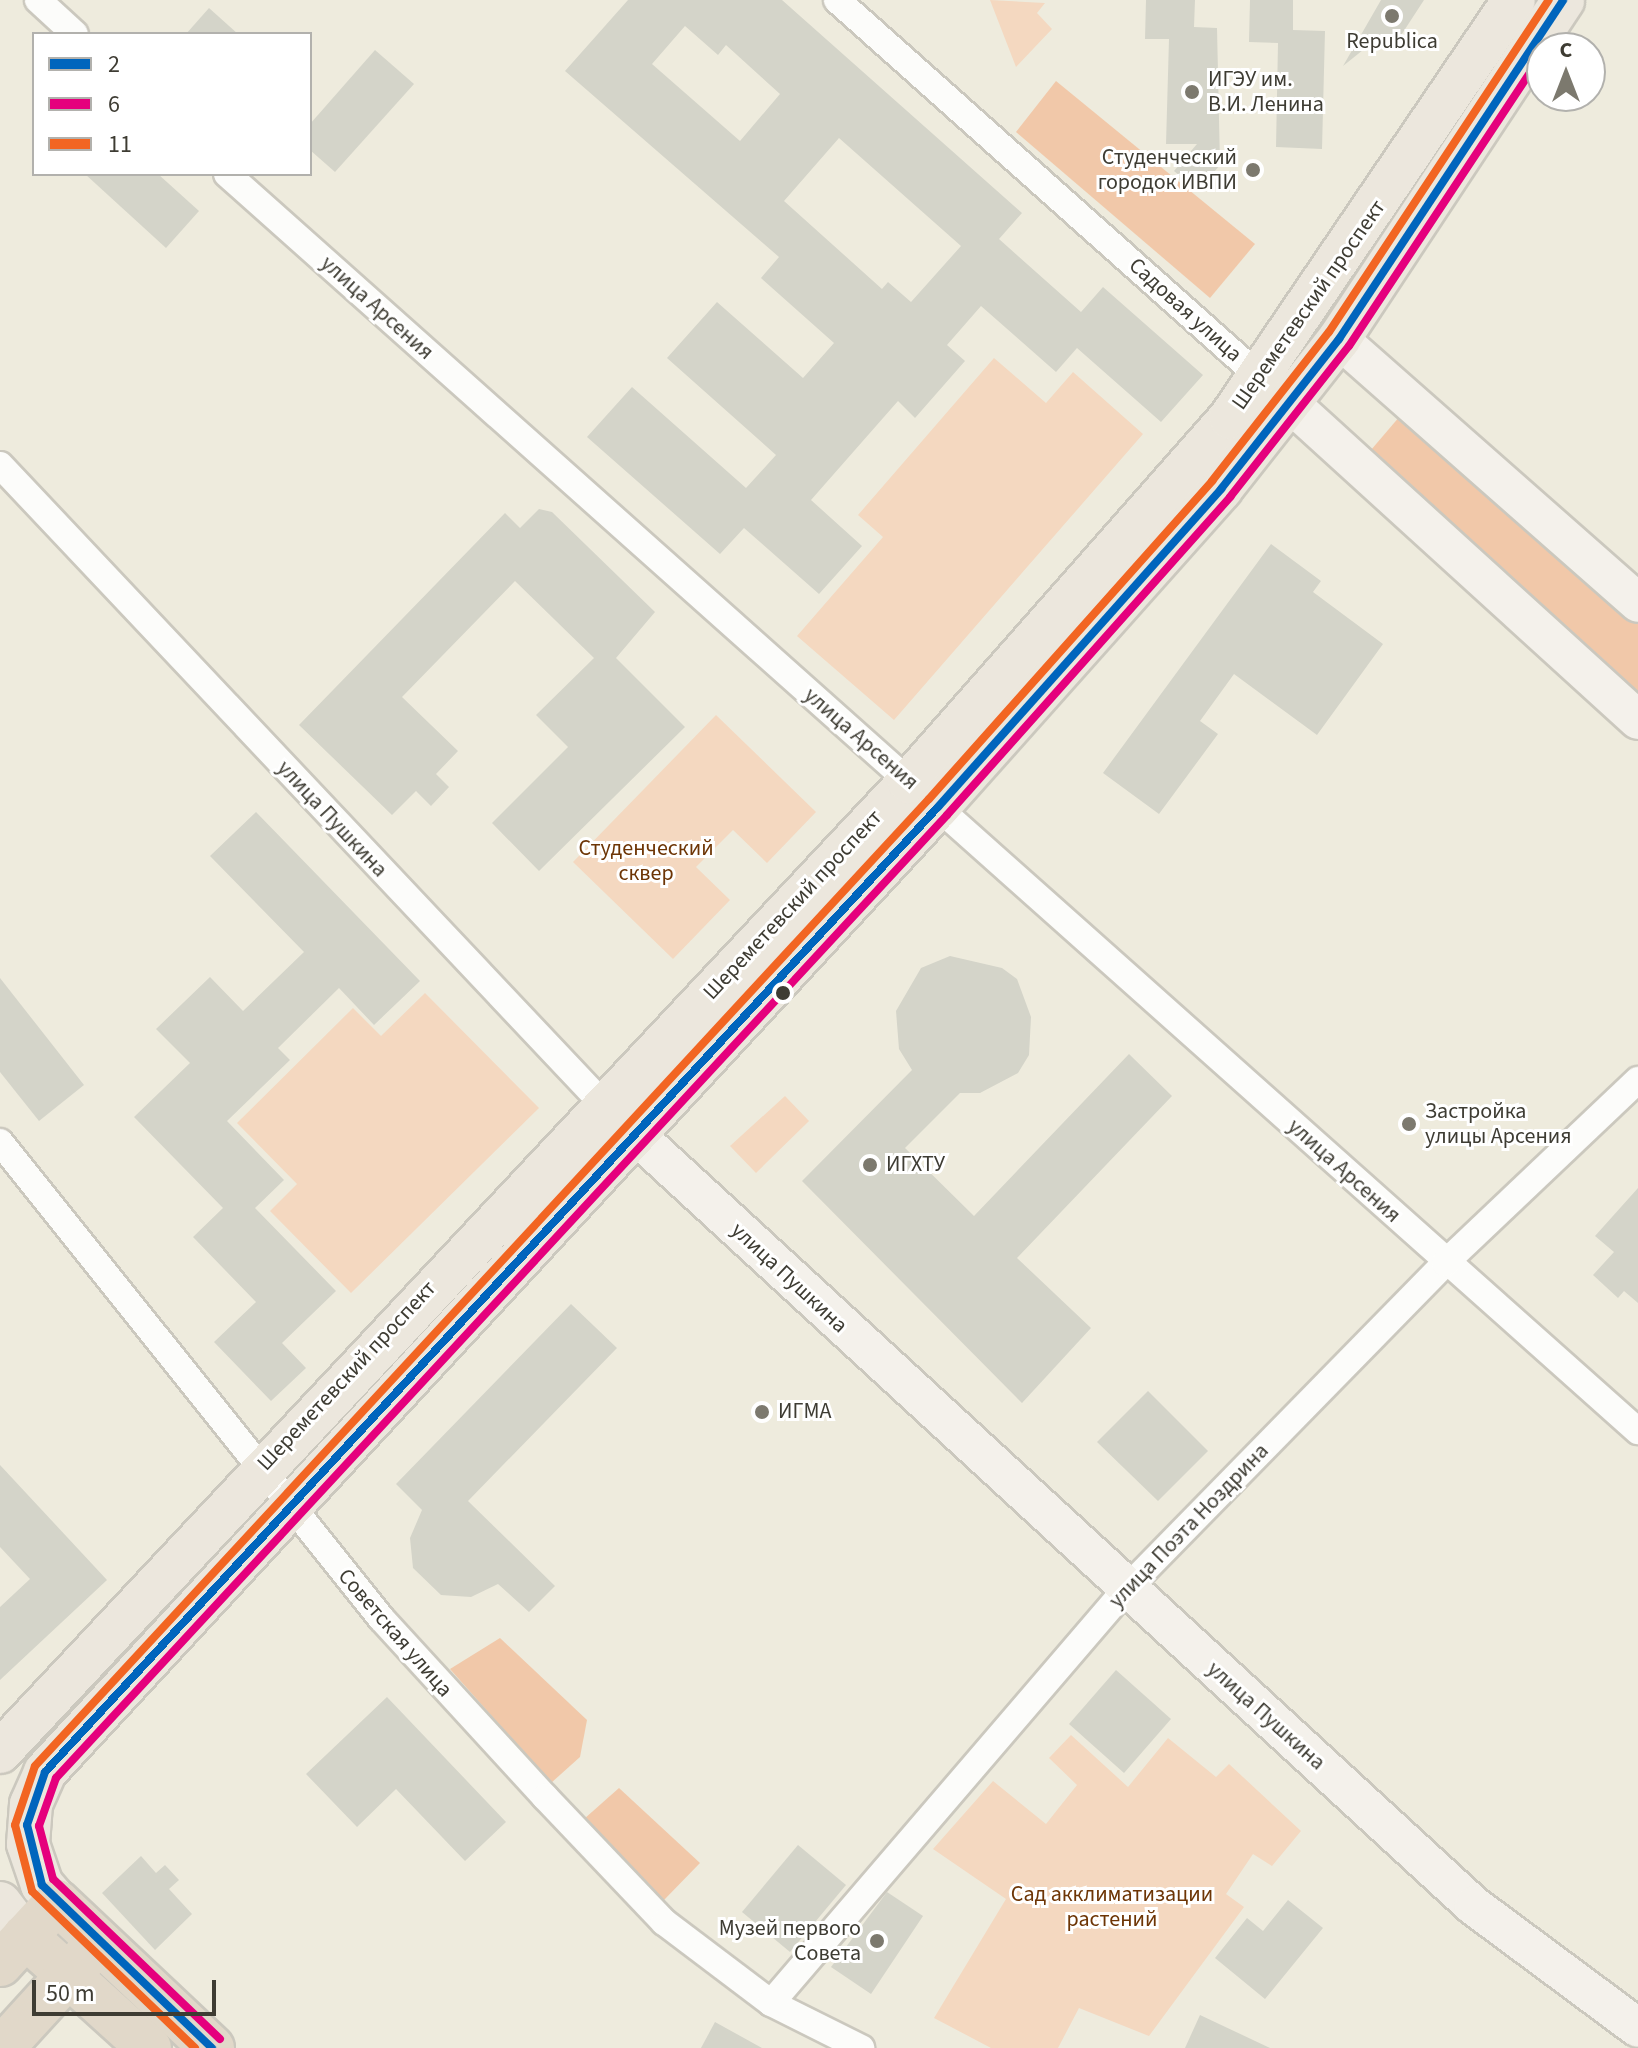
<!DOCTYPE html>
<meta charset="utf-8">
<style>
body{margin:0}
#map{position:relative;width:1638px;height:2048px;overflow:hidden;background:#eeebdd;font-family:"Source Sans 3",sans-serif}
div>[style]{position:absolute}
.green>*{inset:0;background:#f4d8c0}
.forest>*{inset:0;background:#f1c8a9}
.building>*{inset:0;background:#d4d4c9}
.roads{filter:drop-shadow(2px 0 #cbc8be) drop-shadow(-2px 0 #cbc8be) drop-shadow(0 2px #cbc8be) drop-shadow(0 -2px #cbc8be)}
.street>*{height:26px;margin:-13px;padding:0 13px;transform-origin:13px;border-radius:13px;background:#fcfcfa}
.secondary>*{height:38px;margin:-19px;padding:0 19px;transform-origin:19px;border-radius:19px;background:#f4f1eb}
.primary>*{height:42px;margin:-21px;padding:0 21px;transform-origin:21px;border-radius:21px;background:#ece7dd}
.highway>*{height:44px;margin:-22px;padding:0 22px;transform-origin:22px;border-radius:22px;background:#e1d8c9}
.bus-1>*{height:8px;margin:-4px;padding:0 4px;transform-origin:4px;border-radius:4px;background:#0065bd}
.bus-2>*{height:8px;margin:-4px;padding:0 4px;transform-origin:4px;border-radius:4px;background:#e5007d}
.bus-3>*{height:8px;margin:-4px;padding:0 4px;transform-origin:4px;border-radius:4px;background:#f26522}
.dots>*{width:22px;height:22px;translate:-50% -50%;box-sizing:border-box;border:4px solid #fff;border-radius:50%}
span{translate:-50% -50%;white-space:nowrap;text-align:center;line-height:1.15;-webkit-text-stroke:6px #fff;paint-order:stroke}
.poi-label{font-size:22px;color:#3e3c33}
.left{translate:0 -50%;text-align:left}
.right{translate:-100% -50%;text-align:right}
.street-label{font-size:22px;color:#3e3c33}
.park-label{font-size:22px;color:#6d3505}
.legend{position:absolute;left:32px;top:32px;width:280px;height:144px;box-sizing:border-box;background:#fff;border:2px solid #b2b1ad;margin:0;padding:10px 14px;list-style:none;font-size:24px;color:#3e3c33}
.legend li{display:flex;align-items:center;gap:16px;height:40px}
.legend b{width:40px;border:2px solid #b2b1ad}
.north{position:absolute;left:1526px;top:32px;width:80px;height:80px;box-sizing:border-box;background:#fff;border:2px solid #b2b1ad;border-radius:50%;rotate:0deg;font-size:22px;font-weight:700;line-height:32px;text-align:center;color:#3e3c33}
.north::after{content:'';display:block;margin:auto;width:28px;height:36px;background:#7c796e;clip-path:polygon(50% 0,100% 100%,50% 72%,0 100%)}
.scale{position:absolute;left:32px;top:1980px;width:184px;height:36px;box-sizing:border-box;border:4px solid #3e3c33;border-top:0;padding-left:10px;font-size:24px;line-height:28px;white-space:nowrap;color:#3e3c33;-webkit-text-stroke:6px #fff;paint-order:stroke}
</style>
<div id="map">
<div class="green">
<i style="clip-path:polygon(990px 0,1045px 3px,1037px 13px,1052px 29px,1016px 67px)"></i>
<i style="clip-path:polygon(994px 358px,1046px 403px,1073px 372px,1143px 434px,894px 720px,797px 636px,883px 537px,858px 515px)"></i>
<i style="clip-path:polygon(716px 715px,816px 812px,767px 863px,733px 830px,696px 867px,730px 900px,673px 959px,573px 862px)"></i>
<i style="clip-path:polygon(425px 993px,539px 1108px,351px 1293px,270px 1211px,297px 1184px,237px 1123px,353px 1008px,381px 1036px)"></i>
<i style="clip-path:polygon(785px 1096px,809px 1121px,756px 1173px,730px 1146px)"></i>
<i style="clip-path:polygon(1071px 1735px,1128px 1787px,1168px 1738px,1216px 1777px,1229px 1764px,1301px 1831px,1272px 1866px,1253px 1854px,1226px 1894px,1244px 1907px,1149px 2036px,1079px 2008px,1058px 2048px,991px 2048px,934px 2018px,1006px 1899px,933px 1849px,993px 1781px,1046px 1824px,1077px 1785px,1049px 1758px)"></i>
</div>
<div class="forest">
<i style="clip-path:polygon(1056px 81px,1255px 244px,1210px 298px,1016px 132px)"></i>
<i style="clip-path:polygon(1406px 409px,1638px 617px,1638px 709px,1365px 457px)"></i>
<i style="clip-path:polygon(500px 1638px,587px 1720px,580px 1757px,551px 1783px,450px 1669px)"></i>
<i style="clip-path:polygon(619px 1788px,700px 1863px,664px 1900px,584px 1819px)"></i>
</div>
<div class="building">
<i style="clip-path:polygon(evenodd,628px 0,782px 0,1022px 213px,999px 239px,1081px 312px,1103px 287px,1203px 375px,1161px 422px,1077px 348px,1056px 372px,981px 306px,947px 345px,965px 361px,915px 418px,898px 401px,811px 500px,862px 546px,819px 594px,744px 528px,720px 554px,587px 437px,632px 387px,746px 488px,776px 455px,667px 358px,717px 302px,803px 378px,834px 343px,761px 278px,779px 257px,565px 71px,628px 0,685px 26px,718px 55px,726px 45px,780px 94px,740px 141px,652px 64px,685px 26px,628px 0,839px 138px,961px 246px,911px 302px,888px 282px,882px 289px,784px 201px,839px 138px)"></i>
<i style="clip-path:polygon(1146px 0,1195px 0,1194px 27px,1217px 28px,1220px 165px,1198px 191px,1174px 171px,1197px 144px,1166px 144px,1169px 39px,1145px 39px)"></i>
<i style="clip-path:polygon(1250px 0,1293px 0,1293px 30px,1325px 31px,1322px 149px,1276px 147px,1278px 43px,1249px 42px)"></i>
<i style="clip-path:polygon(1381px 0,1424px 0,1396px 43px,1383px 34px,1343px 66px)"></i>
<i style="clip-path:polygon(209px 8px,238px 34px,186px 34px)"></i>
<i style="clip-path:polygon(375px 50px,414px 84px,335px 172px,310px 150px,310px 124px)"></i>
<i style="clip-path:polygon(85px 174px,158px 174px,199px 211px,166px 248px)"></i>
<i style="clip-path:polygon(539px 509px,552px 512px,655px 612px,616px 658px,685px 727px,539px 871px,492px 823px,568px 747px,536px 715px,594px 658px,515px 581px,402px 697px,458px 751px,436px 774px,449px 787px,431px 806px,416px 791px,392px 815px,299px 725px,505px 513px,520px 528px)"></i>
<i style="clip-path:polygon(1271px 544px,1321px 581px,1313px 592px,1383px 644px,1317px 735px,1234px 674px,1200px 721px,1218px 734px,1159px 814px,1103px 773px)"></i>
<i style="clip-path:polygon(256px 812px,420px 981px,374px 1025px,339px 988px,278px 1048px,290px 1060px,227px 1121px,284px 1180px,255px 1208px,336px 1291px,282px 1343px,306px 1368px,271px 1401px,214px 1342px,256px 1302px,193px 1237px,223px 1208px,134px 1117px,190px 1063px,156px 1029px,210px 977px,243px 1011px,304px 952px,210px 856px)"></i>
<i style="clip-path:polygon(950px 956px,1002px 968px,1017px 979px,1031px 1017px,1029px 1055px,1018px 1073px,980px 1093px,960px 1093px,905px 1148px,974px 1216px,1129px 1054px,1172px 1096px,1017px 1258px,1091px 1328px,1022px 1403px,802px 1181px,912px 1070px,899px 1049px,896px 1011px,921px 968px)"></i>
<i style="clip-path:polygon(0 978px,84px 1085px,39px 1121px,0 1072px)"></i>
<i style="clip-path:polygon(1638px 1188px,1638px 1303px,1624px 1291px,1618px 1298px,1593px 1275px,1614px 1252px,1595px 1236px)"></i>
<i style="clip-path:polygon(571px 1304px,617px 1348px,468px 1501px,555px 1586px,529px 1612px,498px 1584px,471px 1597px,441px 1595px,413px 1568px,410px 1538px,422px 1510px,396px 1484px)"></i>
<i style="clip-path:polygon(1148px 1391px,1208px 1451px,1158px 1501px,1097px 1442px)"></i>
<i style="clip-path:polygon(0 1465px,107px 1580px,0 1680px,0 1607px,30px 1579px,0 1547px)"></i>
<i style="clip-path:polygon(1116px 1670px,1171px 1719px,1124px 1773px,1069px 1724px)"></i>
<i style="clip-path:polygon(387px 1697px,506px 1822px,465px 1861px,396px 1789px,357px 1827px,306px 1774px)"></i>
<i style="clip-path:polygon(798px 1845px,846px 1885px,790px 1952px,742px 1912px)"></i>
<i style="clip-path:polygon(141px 1856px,156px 1873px,165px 1865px,179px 1880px,169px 1889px,192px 1914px,155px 1950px,102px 1893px)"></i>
<i style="clip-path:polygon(887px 1892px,923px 1916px,871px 1994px,831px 1967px)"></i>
<i style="clip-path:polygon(1288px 1900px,1323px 1928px,1265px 1999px,1215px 1958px,1247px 1918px,1263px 1931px)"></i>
<i style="clip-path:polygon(1200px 2015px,1270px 2048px,1185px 2048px)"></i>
<i style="clip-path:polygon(715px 2022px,762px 2048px,701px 2048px)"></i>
</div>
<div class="roads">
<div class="street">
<i style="left:38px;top:0;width:50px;rotate:42.6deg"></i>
<i style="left:837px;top:0;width:580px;rotate:41.72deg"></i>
<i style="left:227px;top:174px;width:1890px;rotate:41.7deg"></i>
<i style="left:0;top:465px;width:879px;rotate:46.66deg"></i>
<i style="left:0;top:1142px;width:610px;rotate:51.33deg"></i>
<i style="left:381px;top:1618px;width:243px;rotate:47.5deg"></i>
<i style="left:545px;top:1797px;width:173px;rotate:46.4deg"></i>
<i style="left:664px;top:1922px;width:134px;rotate:37.1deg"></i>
<i style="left:771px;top:2003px;width:101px;rotate:26.6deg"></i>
<i style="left:771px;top:2003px;width:545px;rotate:-49.39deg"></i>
<i style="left:1126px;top:1589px;width:456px;rotate:-45.6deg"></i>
<i style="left:1445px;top:1263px;width:266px;rotate:-43.5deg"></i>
</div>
<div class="secondary">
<i style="left:1339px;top:339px;width:399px;rotate:41.4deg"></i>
<i style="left:1292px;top:405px;width:468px;rotate:42.3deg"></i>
<i style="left:614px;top:1115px;width:1168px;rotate:42.61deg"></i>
<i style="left:1474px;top:1906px;width:204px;rotate:36.6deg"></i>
</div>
<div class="primary">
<i style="left:0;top:1752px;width:1329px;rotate:-46.86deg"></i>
<i style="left:909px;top:782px;width:485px;rotate:-48.6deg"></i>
<i style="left:1230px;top:418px;width:505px;rotate:-55.81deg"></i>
<i style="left:57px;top:1902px;width:23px;rotate:-131deg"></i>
<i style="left:42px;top:1885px;width:43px;rotate:-108.9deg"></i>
<i style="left:28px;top:1844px;width:40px;rotate:-85.7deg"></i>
<i style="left:31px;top:1804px;width:35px;rotate:-66deg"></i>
<i style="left:45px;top:1772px;width:1315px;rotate:-47.22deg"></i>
<i style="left:938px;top:807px;width:426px;rotate:-48.3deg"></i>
<i style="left:1221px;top:489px;width:191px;rotate:-51.8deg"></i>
<i style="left:1339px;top:339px;width:406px;rotate:-56.5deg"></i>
<i style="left:0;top:1903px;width:41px;rotate:52.9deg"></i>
</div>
<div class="highway">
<i style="left:25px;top:1936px;width:167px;rotate:42.1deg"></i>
<i style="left:0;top:1964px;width:84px;rotate:-47.4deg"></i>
<i style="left:57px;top:1902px;width:213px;rotate:43.3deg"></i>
<i style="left:2px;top:2048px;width:126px;rotate:-47.6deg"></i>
</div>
</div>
<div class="bus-1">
<i style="left:212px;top:2048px;width:236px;rotate:-136.2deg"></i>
<i style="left:42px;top:1885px;width:62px;rotate:-104deg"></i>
<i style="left:27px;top:1825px;width:56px;rotate:-71.2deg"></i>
<i style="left:45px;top:1772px;width:1315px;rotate:-47.22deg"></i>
<i style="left:938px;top:807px;width:426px;rotate:-48.3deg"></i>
<i style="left:1221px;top:489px;width:191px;rotate:-51.8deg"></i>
<i style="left:1339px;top:339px;width:406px;rotate:-56.5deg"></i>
</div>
<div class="bus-2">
<i style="left:220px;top:2039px;width:231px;rotate:-136.2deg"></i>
<i style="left:53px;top:1879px;width:55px;rotate:-104.8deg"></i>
<i style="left:39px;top:1826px;width:51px;rotate:-70.5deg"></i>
<i style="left:56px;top:1778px;width:1312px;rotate:-47.22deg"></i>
<i style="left:947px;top:815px;width:426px;rotate:-48.3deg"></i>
<i style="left:1230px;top:497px;width:192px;rotate:-51.8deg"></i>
<i style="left:1349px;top:346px;width:350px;rotate:-56.5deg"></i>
</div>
<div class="bus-3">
<i style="left:195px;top:2048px;width:226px;rotate:-136.1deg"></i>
<i style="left:32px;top:1891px;width:68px;rotate:-104.4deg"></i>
<i style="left:15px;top:1825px;width:62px;rotate:-71.3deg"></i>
<i style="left:35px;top:1766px;width:1317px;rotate:-47.25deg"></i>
<i style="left:929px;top:799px;width:426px;rotate:-48.3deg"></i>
<i style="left:1212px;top:481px;width:189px;rotate:-51.9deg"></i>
<i style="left:1329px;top:332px;width:398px;rotate:-56.5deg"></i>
</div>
<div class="dots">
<i style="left:1392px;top:16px;background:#7c796e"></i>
<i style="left:1192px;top:92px;background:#7c796e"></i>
<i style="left:1253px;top:170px;background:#7c796e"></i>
<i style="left:783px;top:993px;background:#3e3c33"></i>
<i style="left:1409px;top:1124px;background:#7c796e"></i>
<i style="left:870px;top:1165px;background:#7c796e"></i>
<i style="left:762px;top:1412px;background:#7c796e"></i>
<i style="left:877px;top:1941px;background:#7c796e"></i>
</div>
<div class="poi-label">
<span style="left:1392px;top:42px">Republica</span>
<span class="left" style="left:1208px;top:92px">ИГЭУ им.<br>В.И. Ленина</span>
<span class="right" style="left:1237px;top:170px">Студенческий<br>городок ИВПИ</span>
<span class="left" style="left:1425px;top:1124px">Застройка<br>улицы Арсения</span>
<span class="left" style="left:886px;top:1165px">ИГХТУ</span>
<span class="left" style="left:778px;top:1412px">ИГМА</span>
<span class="right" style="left:861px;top:1941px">Музей первого<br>Совета</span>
</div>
<div class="street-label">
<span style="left:1309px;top:305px;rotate:-55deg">Шереметевский проспект</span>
<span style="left:377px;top:308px;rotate:42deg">улица Арсения</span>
<span style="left:1185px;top:310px;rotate:42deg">Садовая улица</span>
<span style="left:861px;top:739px;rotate:41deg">улица Арсения</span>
<span style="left:332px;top:819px;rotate:47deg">улица Пушкина</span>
<span style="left:793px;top:905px;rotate:-47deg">Шереметевский проспект</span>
<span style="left:1344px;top:1171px;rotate:42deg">улица Арсения</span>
<span style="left:789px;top:1278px;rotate:43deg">улица Пушкина</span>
<span style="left:347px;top:1376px;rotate:-47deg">Шереметевский проспект</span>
<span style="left:1189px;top:1526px;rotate:-46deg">улица Поэта Ноздрина</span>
<span style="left:395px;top:1633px;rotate:49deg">Советская улица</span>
<span style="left:1266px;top:1716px;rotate:42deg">улица Пушкина</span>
</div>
<div class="park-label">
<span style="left:646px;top:861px">Студенческий<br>сквер</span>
<span style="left:1112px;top:1907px">Сад акклиматизации<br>растений</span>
</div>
<ul class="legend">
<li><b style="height:10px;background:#0065bd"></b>2</li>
<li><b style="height:10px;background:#e5007d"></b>6</li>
<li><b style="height:10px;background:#f26522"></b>11</li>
</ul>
<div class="north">С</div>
<div class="scale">50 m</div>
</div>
